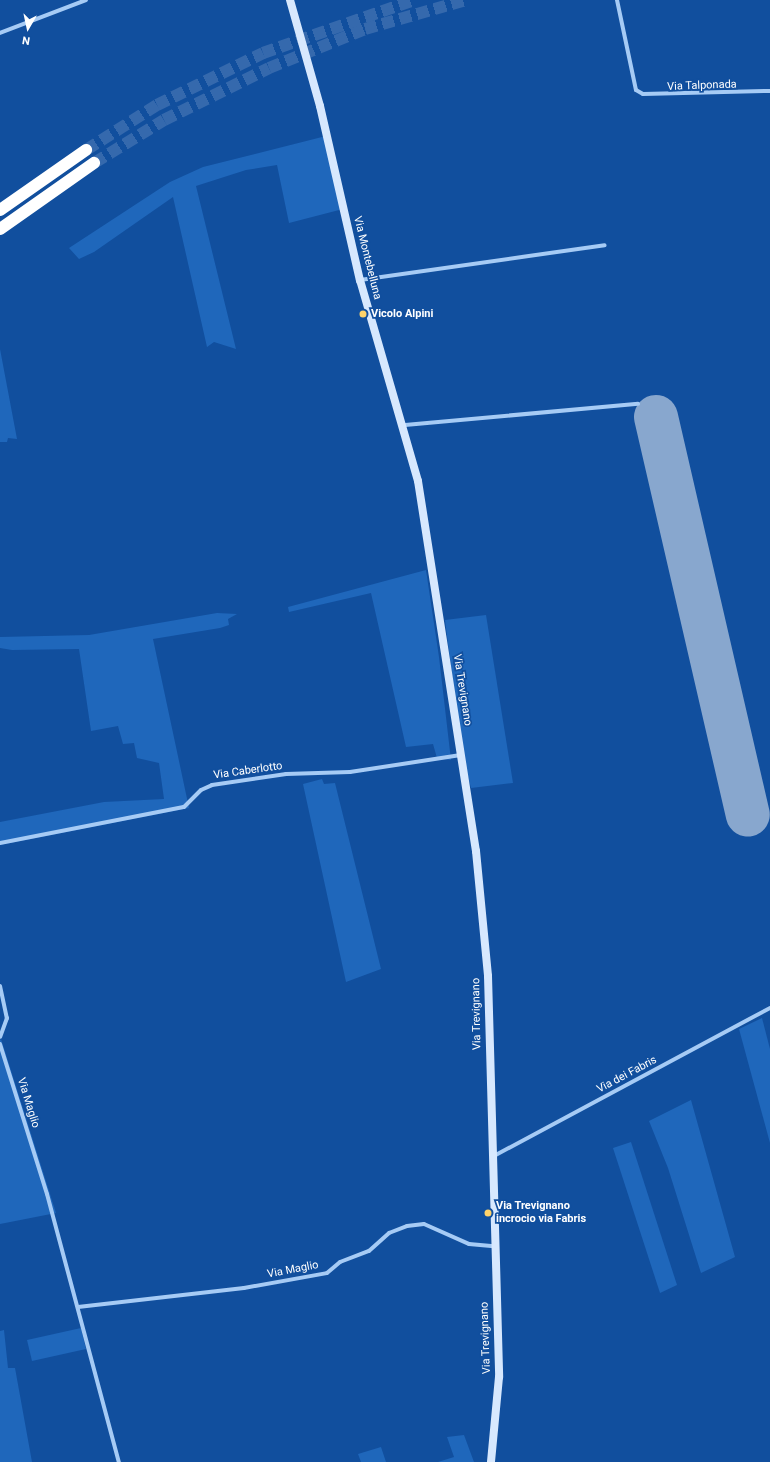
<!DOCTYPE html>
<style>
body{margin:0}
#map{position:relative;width:770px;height:1462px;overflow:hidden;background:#114f9e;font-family:Roboto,sans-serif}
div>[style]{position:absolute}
.green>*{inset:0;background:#1f67bb}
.runway>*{height:44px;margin:-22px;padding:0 22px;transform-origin:22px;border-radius:22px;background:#88a7ce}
.motorway-tunnel>*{height:12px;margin-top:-6px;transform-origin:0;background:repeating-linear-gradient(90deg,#3569ad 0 12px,transparent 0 18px)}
.minor>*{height:4px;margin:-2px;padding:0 2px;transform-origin:2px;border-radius:2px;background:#a6cbf5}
.secondary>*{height:8px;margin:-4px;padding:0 4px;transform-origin:4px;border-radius:4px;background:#d7e8fe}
.motorway>*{height:12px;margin:-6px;padding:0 6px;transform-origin:6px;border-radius:6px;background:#fff}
.dots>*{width:11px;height:11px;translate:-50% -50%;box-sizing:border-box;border:2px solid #114f9e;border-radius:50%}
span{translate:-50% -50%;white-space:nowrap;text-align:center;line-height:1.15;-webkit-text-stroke:3.5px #114f9e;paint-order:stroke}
.street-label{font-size:11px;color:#fff}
.poi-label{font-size:11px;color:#fff;font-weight:700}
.left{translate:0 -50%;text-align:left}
.north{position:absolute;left:8px;top:8px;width:40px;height:40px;-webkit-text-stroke:3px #114f9e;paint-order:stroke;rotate:189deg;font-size:11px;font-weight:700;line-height:16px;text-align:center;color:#fff}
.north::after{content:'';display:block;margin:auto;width:14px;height:18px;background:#fff;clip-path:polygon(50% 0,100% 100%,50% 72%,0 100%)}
</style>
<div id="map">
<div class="green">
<i style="clip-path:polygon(326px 136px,343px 209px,289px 223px,277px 165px,246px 170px,196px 186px,236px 349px,214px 342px,207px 347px,173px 197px,94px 252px,79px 259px,69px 248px,170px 182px,203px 167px)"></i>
<i style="clip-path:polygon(0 349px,17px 439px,8px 438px,7px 442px,0 442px)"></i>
<i style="clip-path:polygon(426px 570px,439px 657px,451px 760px,437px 758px,433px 744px,406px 747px,371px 593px,289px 612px,288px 607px)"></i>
<i style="clip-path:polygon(217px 613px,237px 614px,228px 619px,229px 625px,220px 628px,153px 639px,189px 808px,0 845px,0 822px,104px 802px,164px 799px,159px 763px,137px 758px,134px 743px,123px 744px,118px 726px,91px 731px,79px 649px,12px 650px,0 648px,0 637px,89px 635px)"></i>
<i style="clip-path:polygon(486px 615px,513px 783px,471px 788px,462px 753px,445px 620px)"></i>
<i style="clip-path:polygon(322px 779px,324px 784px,335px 783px,381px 969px,346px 982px,303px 784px)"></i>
<i style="clip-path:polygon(762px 1018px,770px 1049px,770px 1143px,739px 1029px)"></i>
<i style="clip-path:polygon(1px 1039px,56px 1213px,0 1224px,0 1040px)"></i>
<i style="clip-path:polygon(691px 1100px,735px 1257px,701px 1273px,668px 1168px,649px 1121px)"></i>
<i style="clip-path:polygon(631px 1142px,677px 1285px,660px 1293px,613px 1148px)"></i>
<i style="clip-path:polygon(81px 1328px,86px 1349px,32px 1361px,27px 1340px)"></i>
<i style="clip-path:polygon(4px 1330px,8px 1368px,15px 1368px,32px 1462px,0 1462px,0 1331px)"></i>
<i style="clip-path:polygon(464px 1435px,474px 1462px,438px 1462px,454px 1457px,447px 1437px)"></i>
<i style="clip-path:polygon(381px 1447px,386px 1462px,361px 1462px,358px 1454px)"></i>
</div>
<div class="runway">
<i style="left:656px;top:417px;width:408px;rotate:77deg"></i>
</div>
<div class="motorway-tunnel">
<i style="left:86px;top:150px;width:84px;rotate:-32.4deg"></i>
<i style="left:157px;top:105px;width:118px;rotate:-26.1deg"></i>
<i style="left:263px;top:53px;width:160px;rotate:-19.3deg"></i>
<i style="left:94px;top:163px;width:82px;rotate:-31.6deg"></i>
<i style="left:164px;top:120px;width:117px;rotate:-26.3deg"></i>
<i style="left:269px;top:68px;width:104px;rotate:-22.1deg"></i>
<i style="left:365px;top:29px;width:105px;rotate:-16deg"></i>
</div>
<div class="minor">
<i style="left:617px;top:0;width:92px;rotate:78.1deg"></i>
<i style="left:636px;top:90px;width:8px;rotate:30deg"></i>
<i style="left:643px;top:94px;width:127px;rotate:-1.4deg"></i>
<i style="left:0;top:33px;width:92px;rotate:-21deg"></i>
<i style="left:360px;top:280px;width:247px;rotate:-8.1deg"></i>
<i style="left:405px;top:425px;width:234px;rotate:-5.2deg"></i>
<i style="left:0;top:843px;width:187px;rotate:-11.1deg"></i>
<i style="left:184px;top:807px;width:24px;rotate:-45deg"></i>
<i style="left:201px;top:790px;width:12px;rotate:-24deg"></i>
<i style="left:212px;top:785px;width:75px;rotate:-8.5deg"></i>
<i style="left:286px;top:774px;width:64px;rotate:-1.8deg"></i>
<i style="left:350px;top:772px;width:112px;rotate:-8.7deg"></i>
<i style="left:0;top:986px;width:33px;rotate:78deg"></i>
<i style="left:7px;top:1018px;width:20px;rotate:110deg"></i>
<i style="left:0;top:1044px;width:157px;rotate:72.6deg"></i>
<i style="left:47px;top:1194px;width:278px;rotate:75deg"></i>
<i style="left:492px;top:1157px;width:315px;rotate:-28.2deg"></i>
<i style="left:78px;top:1307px;width:167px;rotate:-6.5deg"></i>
<i style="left:244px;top:1288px;width:84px;rotate:-10.2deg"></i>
<i style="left:327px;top:1273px;width:17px;rotate:-40deg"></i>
<i style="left:340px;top:1262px;width:31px;rotate:-21deg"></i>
<i style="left:369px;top:1251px;width:27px;rotate:-42deg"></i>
<i style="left:389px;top:1233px;width:19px;rotate:-21deg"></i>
<i style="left:407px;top:1226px;width:17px;rotate:-7deg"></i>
<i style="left:424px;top:1224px;width:49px;rotate:24deg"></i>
<i style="left:469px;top:1244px;width:25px;rotate:5deg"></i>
</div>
<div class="secondary">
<i style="left:290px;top:0;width:110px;rotate:74.2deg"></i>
<i style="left:320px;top:106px;width:179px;rotate:77.1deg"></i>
<i style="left:360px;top:280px;width:209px;rotate:73.9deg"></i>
<i style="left:418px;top:481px;width:375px;rotate:81.1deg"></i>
<i style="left:476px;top:851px;width:126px;rotate:84.5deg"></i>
<i style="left:488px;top:976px;width:401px;rotate:88.4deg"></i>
<i style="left:499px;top:1377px;width:85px;rotate:95.4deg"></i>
</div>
<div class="motorway">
<i style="left:0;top:210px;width:105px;rotate:-34.9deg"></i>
<i style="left:0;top:229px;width:115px;rotate:-35.1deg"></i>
</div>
<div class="dots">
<i style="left:363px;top:314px;background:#ffd36a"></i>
<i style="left:488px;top:1213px;background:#ffd36a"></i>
</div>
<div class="street-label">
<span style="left:702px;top:86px;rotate:-2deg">Via Talponada</span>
<span style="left:367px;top:258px;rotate:76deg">Via Montebelluna</span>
<span style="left:462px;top:690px;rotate:81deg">Via Trevignano</span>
<span style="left:248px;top:771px;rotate:-8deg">Via Caberlotto</span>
<span style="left:477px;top:1014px;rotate:-91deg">Via Trevignano</span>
<span style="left:627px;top:1075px;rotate:-28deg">Via dei Fabris</span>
<span style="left:28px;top:1103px;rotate:73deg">Via Maglio</span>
<span style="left:293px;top:1270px;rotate:-11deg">Via Maglio</span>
<span style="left:486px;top:1338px;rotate:-92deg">Via Trevignano</span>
</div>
<div class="poi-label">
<span class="left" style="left:371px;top:314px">Vicolo Alpini</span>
<span class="left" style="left:496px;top:1213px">Via Trevignano<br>incrocio via Fabris</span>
</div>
<div class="north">N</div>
</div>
